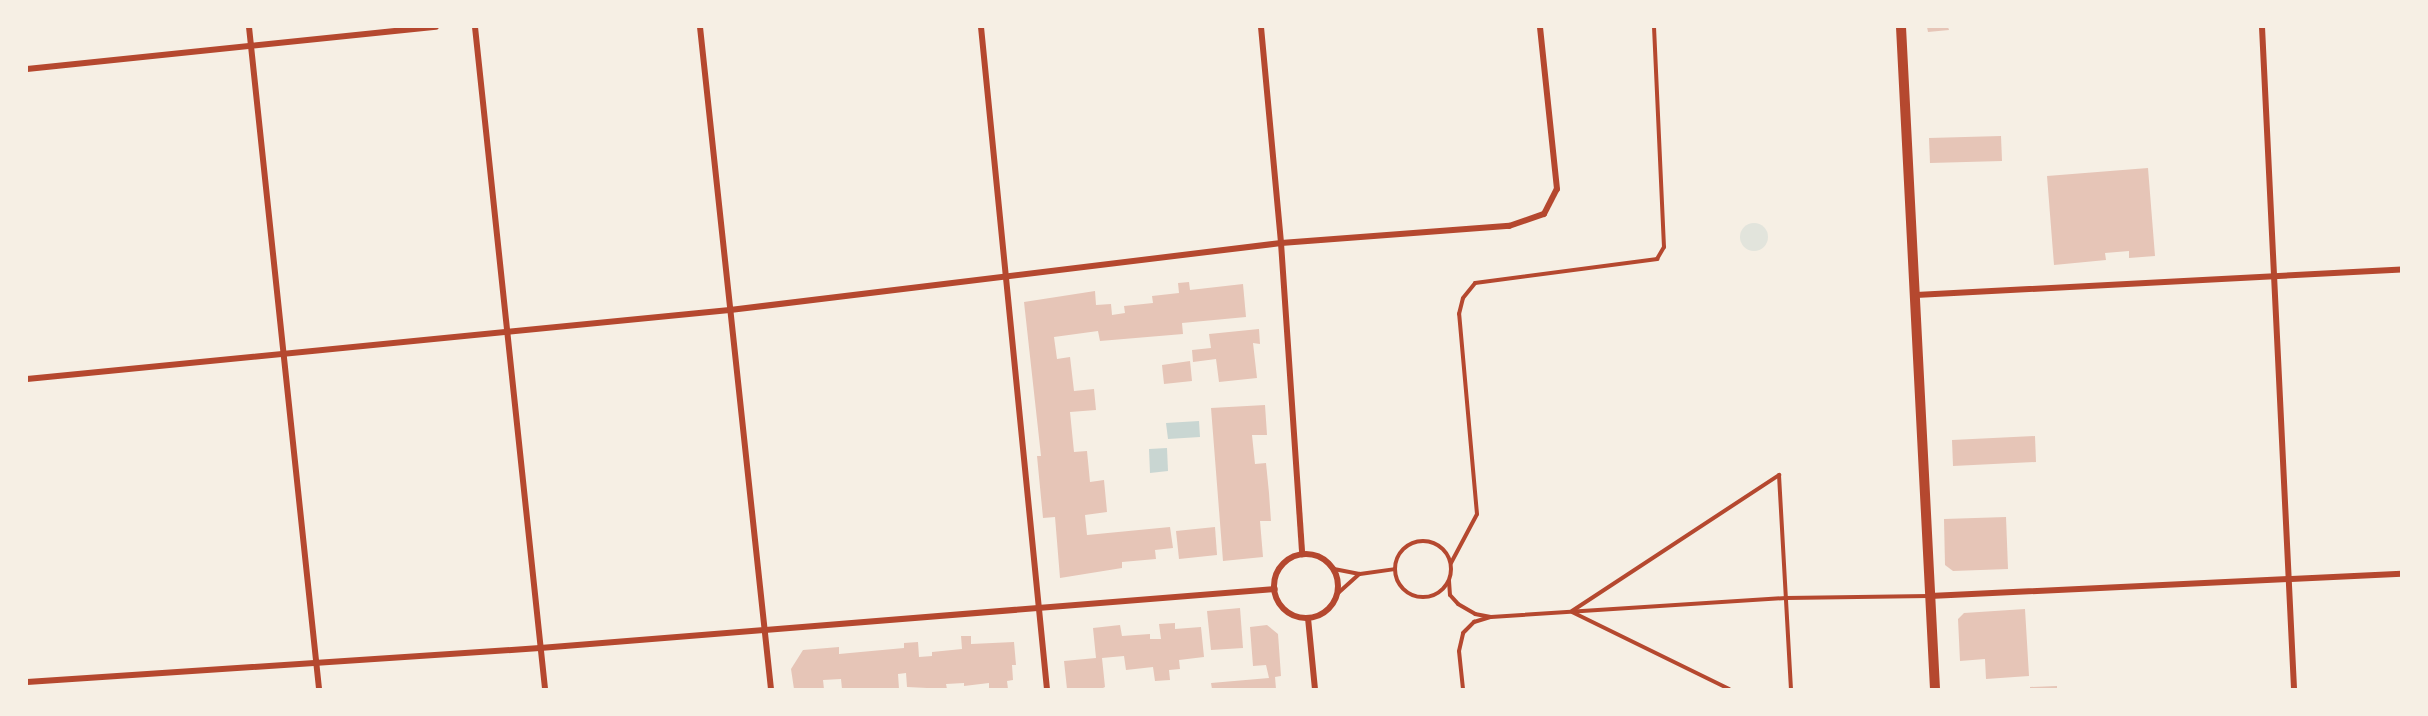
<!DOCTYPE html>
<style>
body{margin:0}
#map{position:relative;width:2428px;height:716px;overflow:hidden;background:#f6efe4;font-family:"Archivo Narrow",sans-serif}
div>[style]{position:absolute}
.green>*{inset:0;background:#e2e4dc}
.round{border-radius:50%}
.water>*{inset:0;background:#c9d6d2}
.building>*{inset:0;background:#e6c5b7}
.service>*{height:4px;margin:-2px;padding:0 2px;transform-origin:2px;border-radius:2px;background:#b5482f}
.service>.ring{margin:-2px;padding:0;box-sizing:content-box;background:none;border:4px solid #b5482f;border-radius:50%}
.minor>*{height:6px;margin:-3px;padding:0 3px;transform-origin:3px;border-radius:3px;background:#b5482f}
.minor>.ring{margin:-3px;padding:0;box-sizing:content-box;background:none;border:6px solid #b5482f;border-radius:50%}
.tertiary>*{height:10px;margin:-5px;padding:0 5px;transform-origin:5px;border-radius:5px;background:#b5482f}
span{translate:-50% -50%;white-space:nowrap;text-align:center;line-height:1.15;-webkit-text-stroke:6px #f6efe4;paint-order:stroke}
.frame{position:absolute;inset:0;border:28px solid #f6efe4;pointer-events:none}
</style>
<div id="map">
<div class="green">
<i class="round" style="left:1740px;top:223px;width:28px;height:28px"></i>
</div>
<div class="water">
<i style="clip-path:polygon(1199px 421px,1200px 437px,1168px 439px,1166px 423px)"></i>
<i style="clip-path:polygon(1167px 448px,1168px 471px,1150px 473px,1149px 449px)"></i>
</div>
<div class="building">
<i style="clip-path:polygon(1927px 27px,1948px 27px,1949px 30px,1928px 32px)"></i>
<i style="clip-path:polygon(2001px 136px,2002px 161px,1930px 163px,1929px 138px)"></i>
<i style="clip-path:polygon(2148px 168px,2155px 256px,2129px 258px,2129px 251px,2105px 253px,2106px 260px,2054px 265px,2047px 176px)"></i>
<i style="clip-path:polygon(1189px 282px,1190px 290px,1243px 284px,1246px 317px,1182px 323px,1183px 334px,1100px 341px,1098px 331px,1054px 337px,1057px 359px,1070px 357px,1074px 391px,1094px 389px,1096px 410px,1070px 412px,1074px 452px,1087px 451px,1090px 482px,1104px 480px,1107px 512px,1085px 515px,1087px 535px,1170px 527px,1173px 548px,1155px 550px,1156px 559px,1122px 562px,1122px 568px,1060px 578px,1055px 517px,1043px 518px,1037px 456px,1041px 456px,1024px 302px,1095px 291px,1096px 305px,1111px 304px,1112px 315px,1125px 313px,1124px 306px,1153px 303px,1152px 296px,1179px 293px,1178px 283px)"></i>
<i style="clip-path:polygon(1259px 329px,1260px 344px,1253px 343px,1257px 378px,1219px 382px,1216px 359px,1193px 362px,1192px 350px,1211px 348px,1209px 334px)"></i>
<i style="clip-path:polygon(1190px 361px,1192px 381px,1164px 384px,1162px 365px)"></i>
<i style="clip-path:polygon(1265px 405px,1267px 435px,1252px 435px,1255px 464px,1266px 463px,1269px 493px,1271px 521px,1260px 521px,1263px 557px,1223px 561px,1211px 408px)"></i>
<i style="clip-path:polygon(2035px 436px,2036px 462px,1953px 466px,1952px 440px)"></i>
<i style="clip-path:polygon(2006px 517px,2008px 569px,1953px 571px,1945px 565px,1944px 519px)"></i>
<i style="clip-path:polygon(1215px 527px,1217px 555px,1179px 559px,1176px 531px)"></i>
<i style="clip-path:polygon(1240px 608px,1243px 648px,1211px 650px,1207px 611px)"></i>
<i style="clip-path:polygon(2025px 609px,2029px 676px,1986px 679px,1985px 659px,1960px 661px,1958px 619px,1964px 613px)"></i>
<i style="clip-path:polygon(1175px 623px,1175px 629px,1201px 627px,1204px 657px,1179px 660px,1180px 669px,1169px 670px,1170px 680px,1155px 681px,1153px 667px,1126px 670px,1124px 656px,1102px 658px,1105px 687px,1101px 689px,1067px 689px,1064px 661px,1096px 658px,1093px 628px,1120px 625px,1122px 636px,1150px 634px,1150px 639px,1161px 639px,1159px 624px)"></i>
<i style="clip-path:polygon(1267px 625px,1278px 634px,1281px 676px,1275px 677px,1276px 689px,1212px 689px,1211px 683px,1269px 678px,1266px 665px,1253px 666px,1250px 627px)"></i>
<i style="clip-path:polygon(961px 636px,971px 636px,971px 644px,1014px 642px,1016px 665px,1012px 665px,1013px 680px,1007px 681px,1008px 689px,989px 689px,989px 683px,964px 686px,964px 683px,946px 684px,947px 689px,907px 687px,906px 673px,898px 674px,899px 689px,842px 689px,841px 679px,823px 680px,824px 689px,794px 689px,791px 669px,803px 650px,839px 647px,839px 654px,904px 648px,904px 643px,918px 642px,919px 657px,932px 656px,932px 652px,962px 649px)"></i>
<i style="clip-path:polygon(2057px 686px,2057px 689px,2030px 689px,2030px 687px)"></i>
</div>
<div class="service">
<i class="ring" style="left:1395px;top:541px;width:52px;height:52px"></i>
<i style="left:1451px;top:563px;width:55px;rotate:-62deg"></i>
<i style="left:1477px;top:514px;width:201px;rotate:-95.1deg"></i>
<i style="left:1459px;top:314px;width:16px;rotate:-76deg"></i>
<i style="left:1463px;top:298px;width:19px;rotate:-51deg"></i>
<i style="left:1475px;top:283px;width:184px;rotate:-7.5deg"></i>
<i style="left:1657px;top:259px;width:14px;rotate:-60deg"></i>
<i style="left:1664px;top:247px;width:220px;rotate:-92.6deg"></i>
<i style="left:1334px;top:569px;width:26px;rotate:11deg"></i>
<i style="left:1360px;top:574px;width:35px;rotate:-8deg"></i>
<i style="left:1449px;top:581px;width:14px;rotate:86deg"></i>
<i style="left:1450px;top:595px;width:12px;rotate:48deg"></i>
<i style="left:1458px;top:604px;width:20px;rotate:30deg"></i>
<i style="left:1475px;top:614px;width:16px;rotate:11deg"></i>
<i style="left:1491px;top:617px;width:296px;rotate:-3.7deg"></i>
<i style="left:1786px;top:598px;width:143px;rotate:-0.8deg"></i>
<i style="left:1337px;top:594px;width:30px;rotate:-42deg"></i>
<i style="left:1572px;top:611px;width:248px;rotate:-33.3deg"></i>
<i style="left:1779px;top:475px;width:214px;rotate:86.8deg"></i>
<i style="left:1572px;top:612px;width:175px;rotate:26.1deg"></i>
<i style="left:1463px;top:689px;width:38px;rotate:-96deg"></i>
<i style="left:1459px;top:651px;width:18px;rotate:-77deg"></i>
<i style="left:1463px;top:633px;width:16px;rotate:-45deg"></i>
<i style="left:1474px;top:622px;width:17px;rotate:-17deg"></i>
</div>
<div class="minor">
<i style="left:249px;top:27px;width:666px;rotate:83.96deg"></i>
<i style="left:475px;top:27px;width:666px;rotate:83.96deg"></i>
<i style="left:700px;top:27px;width:666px;rotate:83.88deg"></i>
<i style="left:981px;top:27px;width:665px;rotate:84.31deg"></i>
<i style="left:1261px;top:27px;width:217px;rotate:84.7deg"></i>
<i style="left:1281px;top:243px;width:312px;rotate:86.1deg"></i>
<i style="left:2262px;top:27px;width:663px;rotate:87.23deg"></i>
<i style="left:27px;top:69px;width:411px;rotate:-5.9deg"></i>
<i style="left:1916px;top:295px;width:486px;rotate:-3deg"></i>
<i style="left:27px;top:379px;width:706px;rotate:-5.61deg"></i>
<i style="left:730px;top:310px;width:555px;rotate:-6.93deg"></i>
<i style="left:1281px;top:243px;width:229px;rotate:-4.3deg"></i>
<i style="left:1509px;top:226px;width:37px;rotate:-19deg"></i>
<i style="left:1544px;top:214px;width:28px;rotate:-63deg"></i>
<i style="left:1557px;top:189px;width:163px;rotate:-96deg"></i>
<i class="ring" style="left:1274px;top:554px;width:58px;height:58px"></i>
<i style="left:1930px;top:596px;width:472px;rotate:-2.7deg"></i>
<i style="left:1308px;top:618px;width:71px;rotate:84.4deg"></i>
<i style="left:27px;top:682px;width:514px;rotate:-3.79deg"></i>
<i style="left:540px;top:648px;width:737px;rotate:-4.59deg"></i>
</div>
<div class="tertiary">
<i style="left:1901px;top:27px;width:663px;rotate:87.06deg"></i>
</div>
<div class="frame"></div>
</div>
